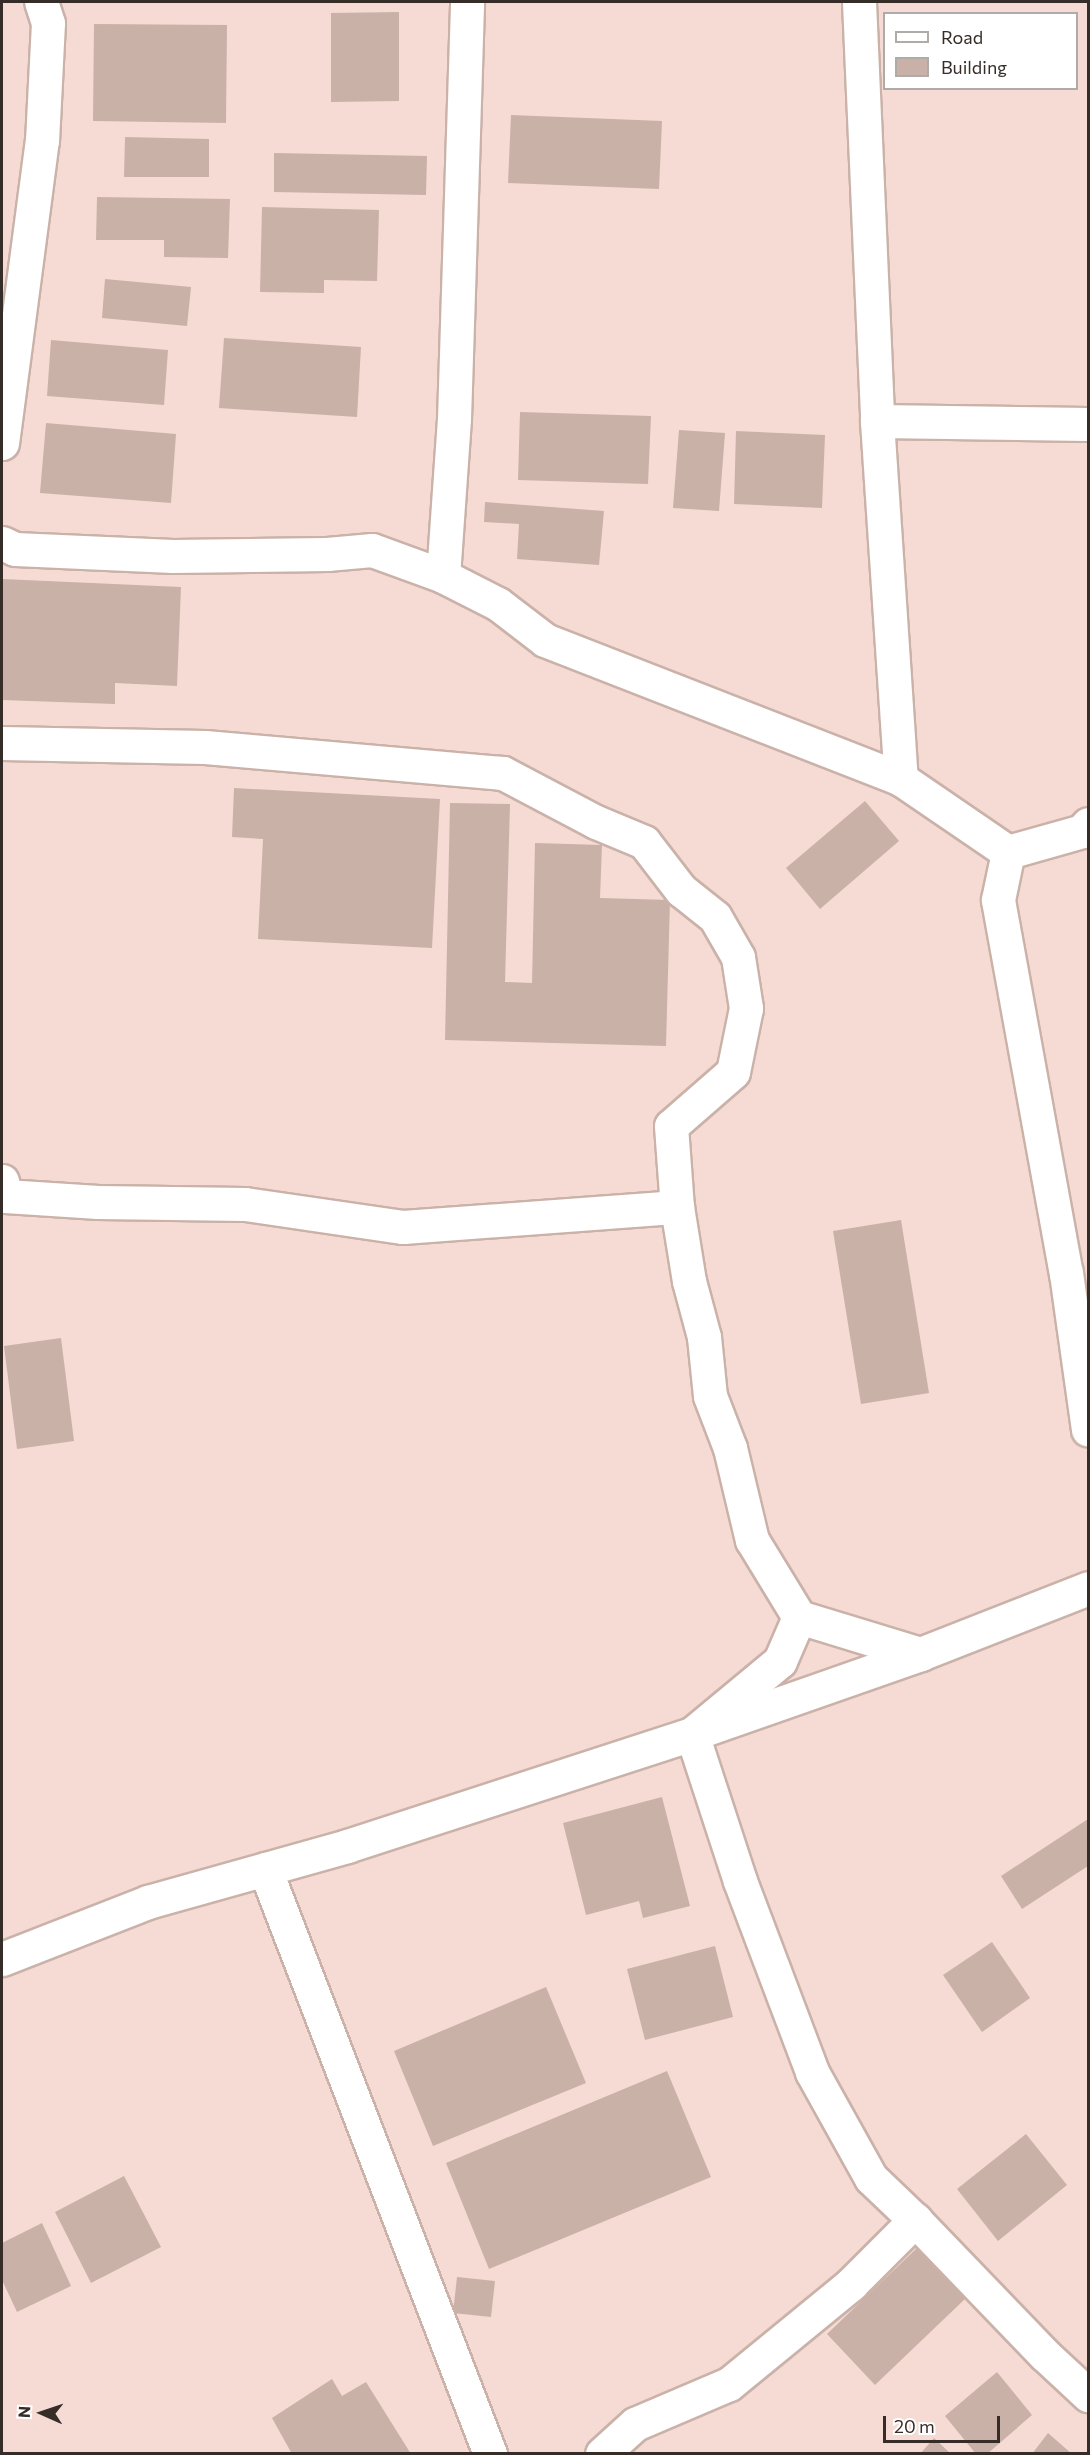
<!DOCTYPE html>
<style>
body{margin:0}
#map{position:relative;width:1090px;height:2455px;overflow:hidden;background:#f5dbd3;font-family:Commissioner,sans-serif}
div>[style]{position:absolute}
.building>*{inset:0;background:#c9b1a8}
.roads{filter:drop-shadow(2px 0 #cab2a9) drop-shadow(-2px 0 #cab2a9) drop-shadow(0 2px #cab2a9) drop-shadow(0 -2px #cab2a9)}
.minor>*{height:33px;margin:-16.5px;padding:0 16.5px;transform-origin:16.5px;border-radius:16.5px;background:#fff}
span{translate:-50% -50%;white-space:nowrap;text-align:center;line-height:1.15;-webkit-text-stroke:4.5px #fff;paint-order:stroke}
.frame{position:absolute;inset:0;border:3px solid #362d29;pointer-events:none}
.legend{position:absolute;left:883px;top:12px;width:195px;height:78px;box-sizing:border-box;background:#fff;border:2px solid #afaba9;margin:0;padding:8px 10px;list-style:none;font-size:18px;color:#362d29}
.legend li{display:flex;align-items:center;gap:12px;height:30px}
.legend b{width:30px;border:2px solid #afaba9}
.north{position:absolute;left:12px;top:2383px;width:60px;height:60px;-webkit-text-stroke:4px #fff;paint-order:stroke;rotate:273deg;font-size:16px;font-weight:700;line-height:24px;text-align:center;color:#362d29}
.north::after{content:'';display:block;margin:auto;width:21px;height:27px;background:#362d29;clip-path:polygon(50% 0,100% 100%,50% 72%,0 100%)}
.scale{position:absolute;left:883px;top:2416px;width:117px;height:27px;box-sizing:border-box;border:3px solid #362d29;border-top:0;padding-left:8px;font-size:18px;line-height:21px;white-space:nowrap;color:#362d29;-webkit-text-stroke:4px #fff;paint-order:stroke}
</style>
<div id="map">
<div class="building">
<i style="clip-path:polygon(399px 12px,399px 101px,331px 102px,331px 13px)"></i>
<i style="clip-path:polygon(94px 24px,227px 25px,226px 123px,93px 121px)"></i>
<i style="clip-path:polygon(511px 115px,662px 121px,659px 189px,508px 183px)"></i>
<i style="clip-path:polygon(125px 137px,209px 139px,209px 177px,124px 177px)"></i>
<i style="clip-path:polygon(274px 153px,427px 156px,426px 195px,274px 192px)"></i>
<i style="clip-path:polygon(97px 197px,230px 199px,228px 258px,164px 257px,164px 240px,96px 240px)"></i>
<i style="clip-path:polygon(262px 207px,379px 210px,377px 281px,324px 280px,324px 293px,260px 292px)"></i>
<i style="clip-path:polygon(105px 279px,191px 287px,187px 326px,102px 318px)"></i>
<i style="clip-path:polygon(224px 338px,361px 347px,357px 417px,219px 408px)"></i>
<i style="clip-path:polygon(51px 340px,168px 350px,164px 405px,47px 396px)"></i>
<i style="clip-path:polygon(520px 412px,651px 416px,648px 484px,518px 480px)"></i>
<i style="clip-path:polygon(46px 423px,176px 434px,171px 503px,40px 493px)"></i>
<i style="clip-path:polygon(679px 430px,725px 433px,719px 511px,673px 508px)"></i>
<i style="clip-path:polygon(736px 431px,825px 435px,822px 508px,734px 504px)"></i>
<i style="clip-path:polygon(485px 502px,604px 511px,599px 565px,517px 559px,519px 524px,484px 522px)"></i>
<i style="clip-path:polygon(2px 579px,181px 587px,177px 686px,115px 683px,115px 704px,2px 700px)"></i>
<i style="clip-path:polygon(234px 788px,440px 799px,432px 948px,258px 939px,263px 839px,232px 837px)"></i>
<i style="clip-path:polygon(865px 801px,899px 841px,820px 909px,786px 868px)"></i>
<i style="clip-path:polygon(450px 803px,510px 804px,505px 982px,532px 983px,535px 843px,602px 845px,600px 898px,670px 900px,666px 1046px,445px 1040px)"></i>
<i style="clip-path:polygon(901px 1220px,929px 1393px,861px 1404px,833px 1231px)"></i>
<i style="clip-path:polygon(61px 1338px,74px 1441px,17px 1449px,4px 1346px)"></i>
<i style="clip-path:polygon(662px 1797px,690px 1906px,643px 1918px,639px 1901px,586px 1915px,563px 1823px)"></i>
<i style="clip-path:polygon(1088px 1819px,1088px 1866px,1022px 1909px,1001px 1876px)"></i>
<i style="clip-path:polygon(992px 1942px,1030px 1998px,982px 2032px,943px 1975px)"></i>
<i style="clip-path:polygon(715px 1946px,733px 2017px,645px 2040px,627px 1969px)"></i>
<i style="clip-path:polygon(546px 1987px,586px 2083px,433px 2146px,394px 2051px)"></i>
<i style="clip-path:polygon(667px 2071px,711px 2177px,489px 2269px,446px 2163px)"></i>
<i style="clip-path:polygon(1026px 2134px,1067px 2185px,998px 2241px,957px 2189px)"></i>
<i style="clip-path:polygon(124px 2176px,161px 2247px,91px 2283px,55px 2212px)"></i>
<i style="clip-path:polygon(42px 2223px,71px 2286px,17px 2312px,2px 2280px,2px 2243px)"></i>
<i style="clip-path:polygon(918px 2247px,966px 2298px,875px 2385px,827px 2334px)"></i>
<i style="clip-path:polygon(457px 2277px,495px 2281px,491px 2317px,453px 2313px)"></i>
<i style="clip-path:polygon(997px 2372px,1032px 2415px,987px 2454px,976px 2454px,945px 2416px)"></i>
<i style="clip-path:polygon(332px 2379px,342px 2396px,366px 2382px,411px 2454px,292px 2454px,272px 2418px)"></i>
<i style="clip-path:polygon(1048px 2433px,1072px 2454px,1032px 2454px)"></i>
<i style="clip-path:polygon(934px 2438px,951px 2454px,920px 2454px)"></i>
</div>
<div class="roads">
<div class="minor">
<i style="left:859px;top:2px;width:419px;rotate:87.5deg"></i>
<i style="left:877px;top:421px;width:359px;rotate:86.2deg"></i>
<i style="left:877px;top:421px;width:211px;rotate:0.8deg"></i>
<i style="left:2px;top:443px;width:305px;rotate:-82.5deg"></i>
<i style="left:42px;top:141px;width:118px;rotate:-87.1deg"></i>
<i style="left:48px;top:23px;width:22px;rotate:-108deg"></i>
<i style="left:2px;top:543px;width:14px;rotate:25deg"></i>
<i style="left:15px;top:549px;width:158px;rotate:2.5deg"></i>
<i style="left:173px;top:556px;width:154px;rotate:-0.7deg"></i>
<i style="left:327px;top:554px;width:45px;rotate:-5.1deg"></i>
<i style="left:372px;top:550px;width:76px;rotate:20.1deg"></i>
<i style="left:443px;top:576px;width:62px;rotate:27deg"></i>
<i style="left:498px;top:604px;width:59px;rotate:37.5deg"></i>
<i style="left:545px;top:640px;width:382px;rotate:21.3deg"></i>
<i style="left:901px;top:779px;width:130px;rotate:34.3deg"></i>
<i style="left:1008px;top:852px;width:77px;rotate:-15.8deg"></i>
<i style="left:1082px;top:831px;width:9px;rotate:-49deg"></i>
<i style="left:443px;top:576px;width:157px;rotate:-86deg"></i>
<i style="left:454px;top:419px;width:417px;rotate:-88.2deg"></i>
<i style="left:2px;top:743px;width:203px;rotate:1.1deg"></i>
<i style="left:205px;top:747px;width:299px;rotate:5deg"></i>
<i style="left:503px;top:773px;width:105px;rotate:27.8deg"></i>
<i style="left:596px;top:822px;width:52px;rotate:22.6deg"></i>
<i style="left:644px;top:842px;width:61px;rotate:52.4deg"></i>
<i style="left:681px;top:890px;width:43px;rotate:38.5deg"></i>
<i style="left:715px;top:917px;width:46px;rotate:60.1deg"></i>
<i style="left:738px;top:957px;width:52px;rotate:81.1deg"></i>
<i style="left:746px;top:1008px;width:65px;rotate:101.5deg"></i>
<i style="left:733px;top:1072px;width:82px;rotate:138.9deg"></i>
<i style="left:671px;top:1126px;width:81px;rotate:85.8deg"></i>
<i style="left:677px;top:1207px;width:75px;rotate:80.8deg"></i>
<i style="left:689px;top:1281px;width:58px;rotate:75deg"></i>
<i style="left:704px;top:1337px;width:59px;rotate:84.2deg"></i>
<i style="left:710px;top:1396px;width:56px;rotate:69deg"></i>
<i style="left:730px;top:1448px;width:95px;rotate:76.6deg"></i>
<i style="left:752px;top:1540px;width:90px;rotate:58.6deg"></i>
<i style="left:799px;top:1617px;width:127px;rotate:17deg"></i>
<i style="left:1008px;top:852px;width:49px;rotate:101.8deg"></i>
<i style="left:998px;top:900px;width:379px;rotate:79.7deg"></i>
<i style="left:1066px;top:1273px;width:158px;rotate:82deg"></i>
<i style="left:2px;top:1181px;width:15px;rotate:79deg"></i>
<i style="left:5px;top:1196px;width:93px;rotate:3.7deg"></i>
<i style="left:98px;top:1202px;width:147px;rotate:0.8deg"></i>
<i style="left:245px;top:1204px;width:160px;rotate:8.3deg"></i>
<i style="left:403px;top:1227px;width:275px;rotate:-4.2deg"></i>
<i style="left:799px;top:1617px;width:48px;rotate:113.4deg"></i>
<i style="left:780px;top:1661px;width:114px;rotate:140.3deg"></i>
<i style="left:692px;top:1734px;width:155px;rotate:71.9deg"></i>
<i style="left:740px;top:1881px;width:204px;rotate:69.3deg"></i>
<i style="left:812px;top:2072px;width:121px;rotate:60.9deg"></i>
<i style="left:871px;top:2178px;width:61px;rotate:43.7deg"></i>
<i style="left:915px;top:2220px;width:187px;rotate:46.1deg"></i>
<i style="left:1045px;top:2355px;width:59px;rotate:42.9deg"></i>
<i style="left:265px;top:1869px;width:627px;rotate:68.96deg"></i>
<i style="left:2px;top:1959px;width:157px;rotate:-21.3deg"></i>
<i style="left:148px;top:1902px;width:207px;rotate:-15.7deg"></i>
<i style="left:347px;top:1846px;width:363px;rotate:-18deg"></i>
<i style="left:692px;top:1734px;width:242px;rotate:-19.3deg"></i>
<i style="left:920px;top:1654px;width:180px;rotate:-21.4deg"></i>
<i style="left:602px;top:2454px;width:45px;rotate:-42.3deg"></i>
<i style="left:635px;top:2424px;width:102px;rotate:-23.1deg"></i>
<i style="left:729px;top:2384px;width:158px;rotate:-39.3deg"></i>
<i style="left:851px;top:2284px;width:91px;rotate:-45deg"></i>
</div>
</div>
<div class="frame"></div>
<ul class="legend">
<li><b style="height:8px;background:#fff"></b>Road</li>
<li><b style="height:16px;background:#c9b1a8"></b>Building</li>
</ul>
<div class="north">N</div>
<div class="scale">20 m</div>
</div>
